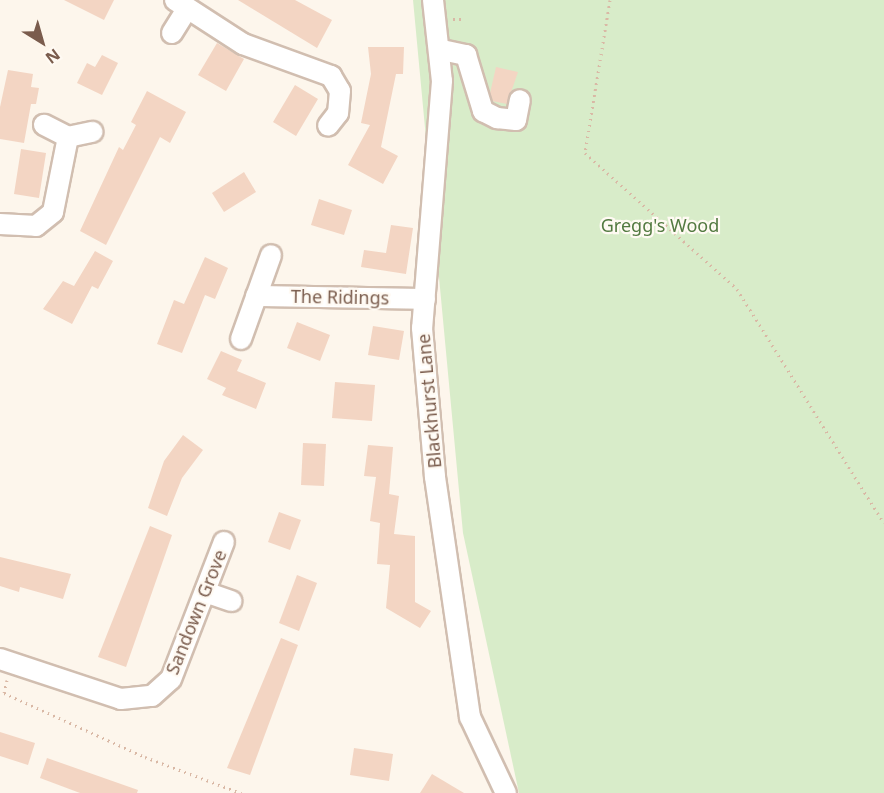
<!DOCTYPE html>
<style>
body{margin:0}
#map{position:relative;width:884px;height:793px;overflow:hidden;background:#fdf6ec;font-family:"Noto Sans",sans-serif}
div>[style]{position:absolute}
.green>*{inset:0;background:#d8ecc9}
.building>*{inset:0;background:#f3d5c3}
.path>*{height:3px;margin-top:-1.5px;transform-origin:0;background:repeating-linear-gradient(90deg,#d9b8a5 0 1.5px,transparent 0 6px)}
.roads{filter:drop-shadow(2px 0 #d1beb0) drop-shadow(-2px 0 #d1beb0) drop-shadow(0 2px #d1beb0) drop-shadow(0 -2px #d1beb0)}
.minor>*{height:20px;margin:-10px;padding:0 10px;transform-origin:10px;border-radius:10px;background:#fff}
span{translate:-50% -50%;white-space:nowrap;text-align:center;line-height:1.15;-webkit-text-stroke:4.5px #fffaf3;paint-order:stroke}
.park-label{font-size:18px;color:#537a41}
.street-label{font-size:18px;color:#7a5c4d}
.north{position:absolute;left:12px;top:12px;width:60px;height:60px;-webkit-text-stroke:4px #fffaf3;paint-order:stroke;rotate:143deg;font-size:16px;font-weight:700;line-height:24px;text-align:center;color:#7a5c4d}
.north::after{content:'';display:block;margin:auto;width:21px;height:27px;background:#7a5c4d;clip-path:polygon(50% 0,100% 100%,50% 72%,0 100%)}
</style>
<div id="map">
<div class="green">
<i style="clip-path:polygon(413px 0,884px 0,884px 793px,519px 793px,463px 533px)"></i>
</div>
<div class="building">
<i style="clip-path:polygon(64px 0,114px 0,104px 20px)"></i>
<i style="clip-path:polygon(238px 0,295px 0,332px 20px,317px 48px)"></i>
<i style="clip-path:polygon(217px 43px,244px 59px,226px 91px,198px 75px)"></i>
<i style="clip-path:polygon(368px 47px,404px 47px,403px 74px,396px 74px,381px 147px,398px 156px,383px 184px,348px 165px,370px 125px,361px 123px,371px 74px)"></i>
<i style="clip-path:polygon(102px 55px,118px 63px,102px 95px,77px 83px,87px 63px,95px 67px)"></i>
<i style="clip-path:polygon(496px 67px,518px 72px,507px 104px,492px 101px,490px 93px)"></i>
<i style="clip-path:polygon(8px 70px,33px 74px,31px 87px,39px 88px,36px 104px,31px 104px,24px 143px,0 139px,0 107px)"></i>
<i style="clip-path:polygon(295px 85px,318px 99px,296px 136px,273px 122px)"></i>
<i style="clip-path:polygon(147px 91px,186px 112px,170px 143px,160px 137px,106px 245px,80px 231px,119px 147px,123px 150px,136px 125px,131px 122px)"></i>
<i style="clip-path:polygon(21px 149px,46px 153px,39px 198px,14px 194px)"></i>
<i style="clip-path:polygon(244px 172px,256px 192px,224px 212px,212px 193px)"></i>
<i style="clip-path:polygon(319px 199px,352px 210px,344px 235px,311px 225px)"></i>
<i style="clip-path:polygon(391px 225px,413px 228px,406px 274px,361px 267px,364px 250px,386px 253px)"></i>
<i style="clip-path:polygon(95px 251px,113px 261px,98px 289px,92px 286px,72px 324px,43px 309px,63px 281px,74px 286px)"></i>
<i style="clip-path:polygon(205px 257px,228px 268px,215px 299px,205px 295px,182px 353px,157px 344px,174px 300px,184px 304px)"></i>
<i style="clip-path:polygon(297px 322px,330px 335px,320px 361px,287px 348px)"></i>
<i style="clip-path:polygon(373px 326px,404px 331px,399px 360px,368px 355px)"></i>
<i style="clip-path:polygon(221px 351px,242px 360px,237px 371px,266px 383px,256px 409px,222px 395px,226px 388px,207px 379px)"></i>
<i style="clip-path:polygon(335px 382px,375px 385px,372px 421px,332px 418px)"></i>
<i style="clip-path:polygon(183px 435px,203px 450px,182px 478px,167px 516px,148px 508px,164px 461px)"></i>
<i style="clip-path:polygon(303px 443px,326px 444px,324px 486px,301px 485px)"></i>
<i style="clip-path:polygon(368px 445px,393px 447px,389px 494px,399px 496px,394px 534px,415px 536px,415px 602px,431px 611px,420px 628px,386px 608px,390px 565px,377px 564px,380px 523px,370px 521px,376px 477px,364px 476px)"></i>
<i style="clip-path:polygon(279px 512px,301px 520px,290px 550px,268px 542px)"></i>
<i style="clip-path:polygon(150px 526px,172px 535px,126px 667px,98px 657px)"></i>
<i style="clip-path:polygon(0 557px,71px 574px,63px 599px,20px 587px,19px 592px,0 586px)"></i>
<i style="clip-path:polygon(297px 575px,317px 583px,299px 631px,279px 623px)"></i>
<i style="clip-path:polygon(281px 638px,298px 645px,250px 775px,227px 768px)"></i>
<i style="clip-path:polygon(0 732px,35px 743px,28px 765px,0 756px)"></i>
<i style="clip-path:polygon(354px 748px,393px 754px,389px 781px,350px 775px)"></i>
<i style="clip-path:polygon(47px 758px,138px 790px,137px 793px,80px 793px,40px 778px)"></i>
<i style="clip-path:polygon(432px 774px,464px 793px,420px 793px)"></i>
</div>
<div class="path">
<i style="left:610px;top:0;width:155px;rotate:99.3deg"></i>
<i style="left:585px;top:153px;width:204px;rotate:41.8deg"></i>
<i style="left:737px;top:289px;width:276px;rotate:57.9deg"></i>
<i style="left:453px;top:19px;width:8px"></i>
<i style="left:7px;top:680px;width:13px;rotate:103deg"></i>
<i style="left:4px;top:693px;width:155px;rotate:24.4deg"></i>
<i style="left:145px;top:757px;width:103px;rotate:20.6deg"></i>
</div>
<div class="roads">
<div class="minor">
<i style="left:175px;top:0;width:81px;rotate:32.9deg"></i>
<i style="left:243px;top:44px;width:94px;rotate:20deg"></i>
<i style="left:331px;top:76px;width:17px;rotate:59deg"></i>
<i style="left:340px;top:91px;width:22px;rotate:95deg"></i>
<i style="left:338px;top:113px;width:16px;rotate:128deg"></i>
<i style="left:433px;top:0;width:81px;rotate:83.7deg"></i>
<i style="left:442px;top:81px;width:248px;rotate:94.6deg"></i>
<i style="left:422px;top:328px;width:150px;rotate:85deg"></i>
<i style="left:435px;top:477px;width:243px;rotate:81.7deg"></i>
<i style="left:470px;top:717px;width:84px;rotate:64.7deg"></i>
<i style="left:172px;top:33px;width:28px;rotate:-58deg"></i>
<i style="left:442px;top:50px;width:25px;rotate:12deg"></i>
<i style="left:466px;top:55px;width:59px;rotate:73.1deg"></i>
<i style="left:483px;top:111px;width:16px;rotate:27deg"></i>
<i style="left:497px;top:118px;width:19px;rotate:6deg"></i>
<i style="left:516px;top:120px;width:20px;rotate:-79deg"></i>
<i style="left:68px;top:137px;width:25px;rotate:-12deg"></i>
<i style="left:0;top:224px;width:36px;rotate:3deg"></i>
<i style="left:36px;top:226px;width:22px;rotate:-39deg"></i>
<i style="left:53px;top:212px;width:76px;rotate:-78.7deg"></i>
<i style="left:68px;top:137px;width:27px;rotate:-153deg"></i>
<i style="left:256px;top:296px;width:169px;rotate:1deg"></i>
<i style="left:241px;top:339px;width:89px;rotate:-70.3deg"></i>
<i style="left:205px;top:592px;width:28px;rotate:19deg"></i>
<i style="left:0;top:659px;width:127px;rotate:18.3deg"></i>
<i style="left:121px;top:699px;width:31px;rotate:-6deg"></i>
<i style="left:152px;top:696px;width:25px;rotate:-42deg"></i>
<i style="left:171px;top:679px;width:147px;rotate:-68.9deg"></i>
</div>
</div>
<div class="park-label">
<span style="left:660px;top:225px">Gregg's Wood</span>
</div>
<div class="street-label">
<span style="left:340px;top:297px;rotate:1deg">The Ridings</span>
<span style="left:429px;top:401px;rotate:-95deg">Blackhurst Lane</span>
<span style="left:196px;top:612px;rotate:-68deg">Sandown Grove</span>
</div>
<div class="north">N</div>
</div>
